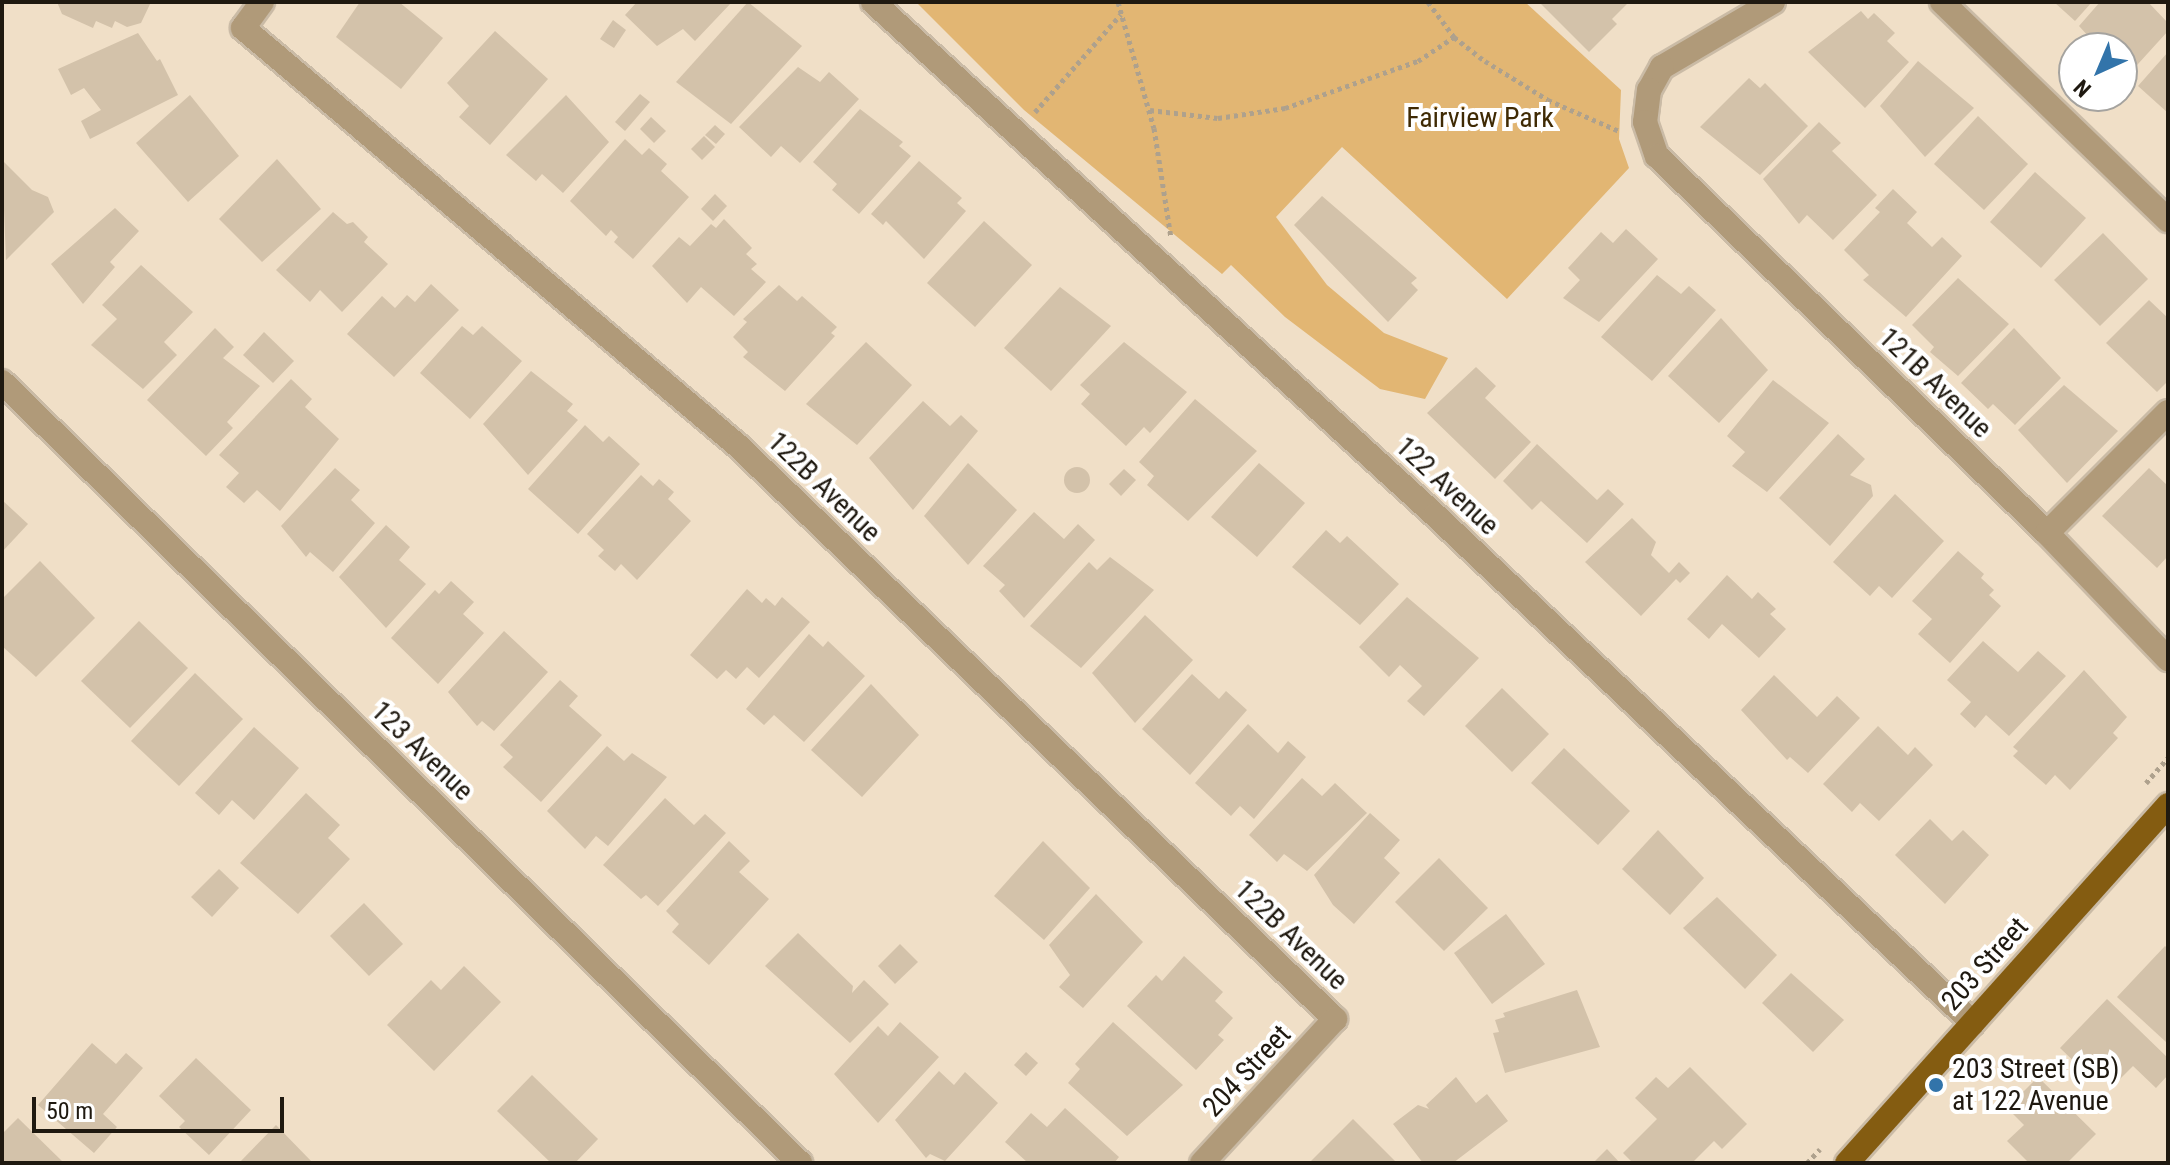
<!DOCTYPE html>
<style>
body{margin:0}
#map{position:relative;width:2170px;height:1165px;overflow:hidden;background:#f0dfc7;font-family:"Roboto Condensed",sans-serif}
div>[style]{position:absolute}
.green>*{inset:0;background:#e2b673}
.building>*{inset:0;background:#d3c2aa}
.round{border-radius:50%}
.path>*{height:5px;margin-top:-2.5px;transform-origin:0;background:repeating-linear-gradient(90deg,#aea18d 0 4px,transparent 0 8px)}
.roads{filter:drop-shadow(2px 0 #cabba6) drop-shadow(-2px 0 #cabba6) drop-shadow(0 2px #cabba6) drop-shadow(0 -2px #cabba6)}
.minor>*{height:24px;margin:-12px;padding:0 12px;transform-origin:12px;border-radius:12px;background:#b09a79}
.major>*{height:24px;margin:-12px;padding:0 12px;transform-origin:12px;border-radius:12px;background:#845c11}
.dots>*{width:22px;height:22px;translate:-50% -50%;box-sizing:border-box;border:4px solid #fff;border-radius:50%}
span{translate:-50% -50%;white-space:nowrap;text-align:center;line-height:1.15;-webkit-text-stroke:8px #fff;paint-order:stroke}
.park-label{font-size:28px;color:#3f2a04}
.street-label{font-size:28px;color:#1f1910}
.poi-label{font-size:28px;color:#1f1910}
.left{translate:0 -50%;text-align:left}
.frame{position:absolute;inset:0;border:4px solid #1f1910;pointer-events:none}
.north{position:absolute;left:2058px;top:32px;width:80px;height:80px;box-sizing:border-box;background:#fff;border:2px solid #a5a39f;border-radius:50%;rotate:224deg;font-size:22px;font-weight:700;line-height:32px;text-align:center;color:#1f1910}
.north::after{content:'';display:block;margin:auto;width:28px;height:36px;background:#3274aa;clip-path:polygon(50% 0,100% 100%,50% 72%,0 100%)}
.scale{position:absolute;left:32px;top:1097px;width:252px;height:36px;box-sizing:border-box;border:4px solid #1f1910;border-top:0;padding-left:10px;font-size:24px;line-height:28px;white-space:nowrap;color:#1f1910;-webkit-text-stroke:6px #fff;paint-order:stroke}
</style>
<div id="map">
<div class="green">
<i style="clip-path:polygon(916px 2px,1525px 2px,1621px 90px,1619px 139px,1629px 168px,1507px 299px,1342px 147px,1276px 217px,1327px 285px,1384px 333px,1448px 358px,1425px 399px,1380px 389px,1285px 317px,1231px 265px,1222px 274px,1024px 110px)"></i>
</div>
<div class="building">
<i style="clip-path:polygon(57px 2px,160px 2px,151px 2px,141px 23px,127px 27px,115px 21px,112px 28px,96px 21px,93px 28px,62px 14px)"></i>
<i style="clip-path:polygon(360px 2px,399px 2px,443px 38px,401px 89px,336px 37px)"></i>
<i style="clip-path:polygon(637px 2px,732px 2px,695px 41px,683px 29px,657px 46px,625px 15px)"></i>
<i style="clip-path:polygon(748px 2px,802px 46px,731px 124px,676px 82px)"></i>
<i style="clip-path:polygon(1539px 2px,1629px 2px,1612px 19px,1617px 24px,1589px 52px)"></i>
<i style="clip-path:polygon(2054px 2px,2092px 2px,2075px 21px)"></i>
<i style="clip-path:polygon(2100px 2px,2148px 2px,2168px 23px,2168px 31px,2128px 75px,2122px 69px,2122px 48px,2099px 48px,2079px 26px)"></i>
<i style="clip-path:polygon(1861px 11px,1868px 19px,1874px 13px,1895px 33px,1887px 41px,1909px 62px,1865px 108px,1808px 52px)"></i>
<i style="clip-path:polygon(613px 20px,626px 30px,614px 48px,600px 39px)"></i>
<i style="clip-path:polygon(495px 31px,548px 79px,490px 145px,459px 117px,469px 106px,447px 83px)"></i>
<i style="clip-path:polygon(138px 33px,157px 61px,160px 59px,178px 95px,90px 139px,81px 121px,101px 110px,84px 88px,71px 95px,58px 69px)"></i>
<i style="clip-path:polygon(2168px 52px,2168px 113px,2138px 86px)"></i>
<i style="clip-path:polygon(1918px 61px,1974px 108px,1925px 157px,1880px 106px)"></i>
<i style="clip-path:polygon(798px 67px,820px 82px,829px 72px,859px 99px,800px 163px,781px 146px,771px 157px,739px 127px)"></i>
<i style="clip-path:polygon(1749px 78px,1760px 88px,1765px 83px,1808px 126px,1760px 175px,1700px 127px)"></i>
<i style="clip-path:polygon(640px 94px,650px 102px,625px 131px,615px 122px)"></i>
<i style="clip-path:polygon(190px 95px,239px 156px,188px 202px,136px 143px)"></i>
<i style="clip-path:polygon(566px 95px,609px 142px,563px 193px,542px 174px,536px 181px,506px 155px)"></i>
<i style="clip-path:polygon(860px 109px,903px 142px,899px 146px,911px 156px,859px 214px,832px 190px,837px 184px,813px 162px)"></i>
<i style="clip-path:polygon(1978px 116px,2028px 164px,1984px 210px,1934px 164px)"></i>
<i style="clip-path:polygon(651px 117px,666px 131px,654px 143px,640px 129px)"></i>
<i style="clip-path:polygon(1819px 122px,1841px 143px,1832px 151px,1877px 195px,1833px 240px,1807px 215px,1799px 224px,1763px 179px)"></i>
<i style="clip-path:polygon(715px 125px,725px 134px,716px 144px,705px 135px)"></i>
<i style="clip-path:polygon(704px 136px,715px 147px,702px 160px,691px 149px)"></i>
<i style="clip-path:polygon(625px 139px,642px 155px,649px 148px,667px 164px,661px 171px,689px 197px,633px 259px,614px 242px,618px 237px,611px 230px,606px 236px,570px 201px)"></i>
<i style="clip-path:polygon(277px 159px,321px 209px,262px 262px,219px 219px)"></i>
<i style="clip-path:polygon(2px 160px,32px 190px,48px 197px,54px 212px,6px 260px)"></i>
<i style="clip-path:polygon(919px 161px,962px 198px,957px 203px,966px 211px,924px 259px,886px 221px,883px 225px,871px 214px)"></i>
<i style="clip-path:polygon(2035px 172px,2086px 218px,2041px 268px,1990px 222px)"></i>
<i style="clip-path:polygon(1893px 189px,1917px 212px,1907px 223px,1932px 247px,1942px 237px,1962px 256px,1906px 317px,1863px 280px,1869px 275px,1844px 250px,1880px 212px,1875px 208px)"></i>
<i style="clip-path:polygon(715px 194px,727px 206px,713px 221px,701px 209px)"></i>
<i style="clip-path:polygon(1322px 196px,1417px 278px,1411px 283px,1418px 290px,1388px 322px,1294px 225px)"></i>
<i style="clip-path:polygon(115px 208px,139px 231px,110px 262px,115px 267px,83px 304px,51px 264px)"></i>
<i style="clip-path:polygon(333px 212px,347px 224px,353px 222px,368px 237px,364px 242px,388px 264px,342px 312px,320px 290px,310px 302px,276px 270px)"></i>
<i style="clip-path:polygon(724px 219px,752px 248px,746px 254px,757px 264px,751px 269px,766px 282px,734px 316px,701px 287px,687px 303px,652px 266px,679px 237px,690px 246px,711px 224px,716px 228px)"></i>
<i style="clip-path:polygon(984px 221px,1032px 265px,975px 327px,927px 283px)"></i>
<i style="clip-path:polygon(1626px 229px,1658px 259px,1599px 322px,1563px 298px,1580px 280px,1568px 268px,1601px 232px,1613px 243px)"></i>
<i style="clip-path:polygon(2103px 233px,2148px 279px,2100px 326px,2054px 280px)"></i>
<i style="clip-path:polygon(141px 265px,193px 312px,164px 342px,177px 355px,143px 389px,91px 345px,117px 319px,102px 305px)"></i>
<i style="clip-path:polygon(1657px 275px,1681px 294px,1689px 286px,1716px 310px,1652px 381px,1601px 337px)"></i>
<i style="clip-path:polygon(1958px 278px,2009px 324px,1958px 376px,1930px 352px,1934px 347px,1912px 325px)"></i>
<i style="clip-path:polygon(431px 284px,459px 310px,394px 377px,347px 334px,382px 296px,395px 308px,407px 295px,415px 302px)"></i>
<i style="clip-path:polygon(779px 285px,797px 301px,802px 296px,837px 327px,831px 333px,835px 336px,785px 391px,743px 357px,748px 352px,733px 337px,747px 322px,743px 319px)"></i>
<i style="clip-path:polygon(1060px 287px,1111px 326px,1051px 391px,1004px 348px)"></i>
<i style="clip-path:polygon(2149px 300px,2168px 318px,2168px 381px,2157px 392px,2106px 343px)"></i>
<i style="clip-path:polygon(1721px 318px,1768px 370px,1719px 423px,1668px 376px)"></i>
<i style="clip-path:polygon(462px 326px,473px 335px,482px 326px,522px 361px,470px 419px,420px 373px)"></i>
<i style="clip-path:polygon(215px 328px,234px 347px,223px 358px,260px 386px,227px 422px,233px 428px,206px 456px,147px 400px)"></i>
<i style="clip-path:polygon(2014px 328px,2061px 378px,2015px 425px,1993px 404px,1988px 409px,1961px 383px)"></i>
<i style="clip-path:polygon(264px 332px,294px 361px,273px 383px,243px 355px)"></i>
<i style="clip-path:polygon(866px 342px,912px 385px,857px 445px,806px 404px)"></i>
<i style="clip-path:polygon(1124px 342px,1187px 392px,1150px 433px,1144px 427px,1126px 446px,1081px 404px,1090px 394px,1080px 385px)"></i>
<i style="clip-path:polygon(1476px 367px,1496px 386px,1485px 398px,1531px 442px,1495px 479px,1427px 413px)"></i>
<i style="clip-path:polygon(531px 371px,573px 404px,567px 411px,578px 420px,528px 475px,483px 424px)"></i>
<i style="clip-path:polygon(291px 379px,312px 399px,305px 407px,339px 439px,280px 511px,257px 490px,244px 503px,226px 487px,239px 473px,219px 455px)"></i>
<i style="clip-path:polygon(1773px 380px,1829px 423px,1767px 492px,1732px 466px,1745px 452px,1727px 436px)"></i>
<i style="clip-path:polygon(2064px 385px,2118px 431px,2067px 483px,2018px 430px)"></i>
<i style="clip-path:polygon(1195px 399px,1257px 451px,1188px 521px,1147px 485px,1154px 476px,1139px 462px)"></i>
<i style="clip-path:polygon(923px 401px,950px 426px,961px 415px,978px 431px,913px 510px,869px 458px)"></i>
<i style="clip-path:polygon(585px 425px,603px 442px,609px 436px,640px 464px,578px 534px,528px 489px)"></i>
<i style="clip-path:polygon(1838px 434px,1865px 459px,1850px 475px,1871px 485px,1873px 496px,1830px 546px,1779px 498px)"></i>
<i style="clip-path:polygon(1537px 444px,1597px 500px,1608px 489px,1624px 504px,1587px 543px,1541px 501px,1532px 510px,1503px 481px)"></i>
<i style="clip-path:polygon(968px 463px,1017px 510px,968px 565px,924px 516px)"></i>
<i style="clip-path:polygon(1259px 463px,1305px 503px,1257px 557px,1211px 517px)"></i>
<i class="round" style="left:1064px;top:467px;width:26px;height:26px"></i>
<i style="clip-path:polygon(335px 468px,360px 490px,351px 500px,375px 523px,333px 572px,310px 552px,306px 557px,281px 526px)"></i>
<i style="clip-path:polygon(2149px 468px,2168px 486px,2168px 556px,2157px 568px,2102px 516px)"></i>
<i style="clip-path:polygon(1124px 469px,1136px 480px,1121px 496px,1109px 484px)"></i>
<i style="clip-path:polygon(641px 475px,653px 486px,659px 479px,674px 492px,668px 499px,691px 521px,637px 580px,621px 564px,615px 571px,598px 556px,604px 550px,587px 534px)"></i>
<i style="clip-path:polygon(1895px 494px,1944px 541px,1892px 598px,1879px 586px,1870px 596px,1833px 562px)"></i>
<i style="clip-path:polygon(2px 500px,28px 524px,2px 552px)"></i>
<i style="clip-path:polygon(1034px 512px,1064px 539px,1078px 524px,1095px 540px,1024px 618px,999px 591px,1005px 585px,983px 566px)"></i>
<i style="clip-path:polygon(1632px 518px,1656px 542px,1651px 555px,1669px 573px,1679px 562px,1690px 573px,1680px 583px,1676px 579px,1641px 616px,1585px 562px)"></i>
<i style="clip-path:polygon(386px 525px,410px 547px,399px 560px,426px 584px,386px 628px,339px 577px)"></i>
<i style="clip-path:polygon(1326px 530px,1340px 543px,1347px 536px,1399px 584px,1360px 625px,1292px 567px)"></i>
<i style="clip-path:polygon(1958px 551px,1984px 574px,1981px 578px,1994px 590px,1989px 595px,2001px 606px,1950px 663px,1918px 634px,1932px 619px,1912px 601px)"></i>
<i style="clip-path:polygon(1110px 557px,1154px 590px,1081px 668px,1030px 626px,1089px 562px,1097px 570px)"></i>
<i style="clip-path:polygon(40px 561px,95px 618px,36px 677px,2px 646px,2px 599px)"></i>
<i style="clip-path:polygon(1727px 575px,1752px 599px,1758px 592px,1776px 609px,1770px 614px,1786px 629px,1759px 658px,1722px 624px,1709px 639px,1687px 619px)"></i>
<i style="clip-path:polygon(451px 581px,474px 602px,463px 614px,484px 633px,438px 684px,391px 638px,435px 590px,439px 594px)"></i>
<i style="clip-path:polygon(747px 589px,762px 603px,766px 598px,775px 606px,782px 597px,810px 622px,759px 678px,747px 667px,736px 679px,726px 670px,717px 679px,690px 655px)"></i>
<i style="clip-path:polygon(1407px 597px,1479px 658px,1424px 716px,1407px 701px,1422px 686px,1400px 665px,1389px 677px,1359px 647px)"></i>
<i style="clip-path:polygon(1145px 615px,1193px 660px,1135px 723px,1092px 673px)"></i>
<i style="clip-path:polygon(139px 621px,188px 668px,130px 728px,81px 681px)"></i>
<i style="clip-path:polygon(504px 631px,548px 672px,494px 731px,482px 721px,477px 726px,448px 692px)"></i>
<i style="clip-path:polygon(809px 634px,823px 647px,828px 641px,865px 676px,804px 742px,774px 715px,764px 725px,746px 709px)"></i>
<i style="clip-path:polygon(1983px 641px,2018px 672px,2038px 651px,2066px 676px,2009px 736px,1986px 715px,1975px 728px,1960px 714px,1971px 702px,1947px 680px)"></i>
<i style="clip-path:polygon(2084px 670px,2127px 717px,2113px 733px,2118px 738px,2070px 790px,2055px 775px,2046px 785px,2013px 756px,2018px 751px,2013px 747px)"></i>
<i style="clip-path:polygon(195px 673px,243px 719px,179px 786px,131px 741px)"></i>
<i style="clip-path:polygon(1192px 674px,1219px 699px,1226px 691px,1247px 710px,1190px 775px,1142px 729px)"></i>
<i style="clip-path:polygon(1774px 675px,1817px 717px,1837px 696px,1860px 718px,1808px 773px,1790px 757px,1787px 760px,1741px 710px)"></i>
<i style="clip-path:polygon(560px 680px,578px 696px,569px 706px,602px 735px,541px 802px,503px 767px,513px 757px,500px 745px)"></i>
<i style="clip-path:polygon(871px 684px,919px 735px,862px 797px,811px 750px)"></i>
<i style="clip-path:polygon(1502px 688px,1549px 734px,1512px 772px,1465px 726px)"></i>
<i style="clip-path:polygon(1248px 724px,1278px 753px,1288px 741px,1306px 757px,1254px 819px,1240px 806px,1231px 816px,1195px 783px)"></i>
<i style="clip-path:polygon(1878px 726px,1908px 755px,1915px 747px,1933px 765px,1879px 821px,1860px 803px,1852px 812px,1823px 784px)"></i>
<i style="clip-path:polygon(254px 727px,299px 768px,254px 820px,232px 800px,219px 815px,195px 793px)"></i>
<i style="clip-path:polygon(607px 746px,624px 761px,632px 753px,667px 777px,608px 846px,596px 836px,585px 849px,547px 811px)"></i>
<i style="clip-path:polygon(1564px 748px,1630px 811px,1598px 845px,1531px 783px)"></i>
<i style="clip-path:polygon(1302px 778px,1322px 796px,1335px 783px,1367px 813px,1307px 871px,1284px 854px,1277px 862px,1249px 835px)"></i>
<i style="clip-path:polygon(306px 793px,340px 825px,328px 838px,350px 859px,298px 914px,240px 863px)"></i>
<i style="clip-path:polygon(665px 798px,694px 825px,705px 814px,726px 833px,658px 906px,646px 895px,641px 899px,603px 865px)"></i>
<i style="clip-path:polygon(1370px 813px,1400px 840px,1384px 858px,1400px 873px,1354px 924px,1333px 905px,1314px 875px)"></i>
<i style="clip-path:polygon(1930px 819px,1952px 841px,1963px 830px,1989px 855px,1945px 904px,1895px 855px)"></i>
<i style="clip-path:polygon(1658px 830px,1704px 878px,1670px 915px,1622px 869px)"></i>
<i style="clip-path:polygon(729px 841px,750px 861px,739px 872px,769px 899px,709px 965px,672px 932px,679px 924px,666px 911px)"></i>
<i style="clip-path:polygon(1043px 841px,1090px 888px,1044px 940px,994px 896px)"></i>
<i style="clip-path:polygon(1439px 858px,1488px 908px,1444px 951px,1395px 902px)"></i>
<i style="clip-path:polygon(219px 869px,239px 888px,212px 917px,191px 897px)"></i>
<i style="clip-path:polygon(1096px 894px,1143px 942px,1083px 1008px,1059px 987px,1070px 975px,1049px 945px)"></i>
<i style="clip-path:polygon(1717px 897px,1777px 955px,1745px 989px,1683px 928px)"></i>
<i style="clip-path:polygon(364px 903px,403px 944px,369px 976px,330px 936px)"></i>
<i style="clip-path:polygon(1506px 914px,1545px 964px,1492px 1004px,1454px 953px)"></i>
<i style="clip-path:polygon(798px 933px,853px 986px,852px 993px,864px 980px,889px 1004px,850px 1043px,765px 966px)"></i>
<i style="clip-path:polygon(900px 944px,918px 962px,895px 984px,878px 966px)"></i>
<i style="clip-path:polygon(2165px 946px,2168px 949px,2166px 1042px,2117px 997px)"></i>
<i style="clip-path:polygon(1184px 956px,1223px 992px,1215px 1001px,1233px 1018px,1218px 1035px,1224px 1040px,1196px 1070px,1127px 1006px,1156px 975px,1162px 981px)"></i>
<i style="clip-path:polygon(464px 966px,501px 1002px,434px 1071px,387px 1025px,431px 980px,441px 990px)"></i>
<i style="clip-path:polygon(1791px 973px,1844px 1020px,1813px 1052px,1762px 1003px)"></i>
<i style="clip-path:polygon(1577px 990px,1600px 1047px,1505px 1073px,1493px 1033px,1499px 1032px,1495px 1020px,1505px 1017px,1503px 1013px)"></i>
<i style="clip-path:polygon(2107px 999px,2168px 1058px,2168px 1075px,2156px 1088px,2133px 1066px,2116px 1083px,2095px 1062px,2085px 1072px,2060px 1048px)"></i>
<i style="clip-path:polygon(900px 1022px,939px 1057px,878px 1123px,834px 1074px,878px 1026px,888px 1036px)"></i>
<i style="clip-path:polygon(1113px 1022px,1183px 1085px,1127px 1136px,1068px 1083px,1080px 1069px,1075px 1064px)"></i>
<i style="clip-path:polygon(92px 1043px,116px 1064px,126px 1053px,143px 1068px,103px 1114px,117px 1127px,94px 1153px,38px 1105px)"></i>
<i style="clip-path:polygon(1026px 1052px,1038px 1063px,1026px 1076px,1014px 1065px)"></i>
<i style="clip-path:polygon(196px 1058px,251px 1110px,209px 1155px,179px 1127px,185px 1121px,159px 1096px)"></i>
<i style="clip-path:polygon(1690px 1067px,1747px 1124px,1722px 1149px,1714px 1141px,1692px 1163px,1633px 1163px,1623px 1153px,1657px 1119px,1635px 1098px,1656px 1077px,1668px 1088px)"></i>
<i style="clip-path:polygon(939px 1071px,954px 1085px,965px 1072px,998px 1103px,945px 1161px,930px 1154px,926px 1158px,895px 1120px)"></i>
<i style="clip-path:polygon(532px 1075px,598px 1139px,575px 1163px,551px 1163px,497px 1111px)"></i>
<i style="clip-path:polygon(1456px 1077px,1476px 1103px,1487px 1094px,1508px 1121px,1453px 1163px,1423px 1163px,1393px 1124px,1418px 1105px,1429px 1109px,1426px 1105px)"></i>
<i style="clip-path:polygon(2038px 1077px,2096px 1134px,2067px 1163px,2029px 1163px,2007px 1141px,2024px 1125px,2007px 1108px)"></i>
<i style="clip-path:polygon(1065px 1108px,1119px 1157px,1114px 1163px,1028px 1163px,1005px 1142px,1031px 1113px,1047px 1127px)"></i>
<i style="clip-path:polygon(18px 1118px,64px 1163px,2px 1163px,2px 1134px)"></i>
<i style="clip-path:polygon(1353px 1119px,1397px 1163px,1309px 1163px)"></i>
<i style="clip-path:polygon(276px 1125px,313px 1163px,239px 1163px)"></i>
<i style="clip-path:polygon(1607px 1149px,1620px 1163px,1593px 1163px)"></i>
</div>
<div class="path">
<i style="left:1118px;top:2px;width:131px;rotate:74.1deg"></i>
<i style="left:1154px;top:128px;width:111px;rotate:81.2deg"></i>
<i style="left:1428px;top:2px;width:44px;rotate:53.4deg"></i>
<i style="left:1454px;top:37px;width:39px;rotate:38deg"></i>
<i style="left:1485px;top:61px;width:74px;rotate:31.8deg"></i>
<i style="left:1548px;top:100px;width:77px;rotate:23.6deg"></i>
<i style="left:1150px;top:110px;width:68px;rotate:6.7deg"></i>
<i style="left:1218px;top:118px;width:68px;rotate:-8.5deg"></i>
<i style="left:1285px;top:108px;width:141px;rotate:-19.5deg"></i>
<i style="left:1418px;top:61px;width:43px;rotate:-33.7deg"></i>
<i style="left:1035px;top:112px;width:130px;rotate:-48.7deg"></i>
<i style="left:2146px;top:783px;width:33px;rotate:-49deg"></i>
<i style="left:1807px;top:1163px;width:19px;rotate:-47deg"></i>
</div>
<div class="roads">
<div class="minor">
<i style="left:262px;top:2px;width:32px;rotate:126deg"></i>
<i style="left:243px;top:28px;width:646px;rotate:40.17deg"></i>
<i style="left:737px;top:445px;width:829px;rotate:43.83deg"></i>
<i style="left:1335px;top:1019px;width:196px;rotate:132.7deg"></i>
<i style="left:873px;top:2px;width:761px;rotate:42.39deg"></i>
<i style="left:1435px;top:515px;width:740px;rotate:43.36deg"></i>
<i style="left:1773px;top:2px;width:129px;rotate:149.6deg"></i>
<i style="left:1662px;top:67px;width:26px;rotate:119deg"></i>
<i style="left:1649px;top:90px;width:32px;rotate:97deg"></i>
<i style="left:1645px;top:122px;width:36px;rotate:71deg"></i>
<i style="left:1657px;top:156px;width:542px;rotate:44.03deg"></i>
<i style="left:2047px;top:533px;width:175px;rotate:46.2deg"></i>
<i style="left:1942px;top:2px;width:314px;rotate:44deg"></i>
<i style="left:2px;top:382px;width:1117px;rotate:44.38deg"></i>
<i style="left:2047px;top:533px;width:171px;rotate:-45deg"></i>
</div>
<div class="major">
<i style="left:1847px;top:1163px;width:481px;rotate:-48.1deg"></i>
</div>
</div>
<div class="dots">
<i style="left:1936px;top:1085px;background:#3274aa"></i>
</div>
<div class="park-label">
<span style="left:1480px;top:118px">Fairview Park</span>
</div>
<div class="street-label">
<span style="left:1935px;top:383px;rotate:44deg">121B Avenue</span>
<span style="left:1447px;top:486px;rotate:43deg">122 Avenue</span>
<span style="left:824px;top:487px;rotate:44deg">122B Avenue</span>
<span style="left:422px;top:751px;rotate:44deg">123 Avenue</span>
<span style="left:1291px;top:935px;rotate:44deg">122B Avenue</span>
<span style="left:1985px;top:964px;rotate:-48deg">203 Street</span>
<span style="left:1247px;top:1071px;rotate:-47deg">204 Street</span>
</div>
<div class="poi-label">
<span class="left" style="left:1952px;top:1085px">203 Street (SB)<br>at 122 Avenue</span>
</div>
<div class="frame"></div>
<div class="north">N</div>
<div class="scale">50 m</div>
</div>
